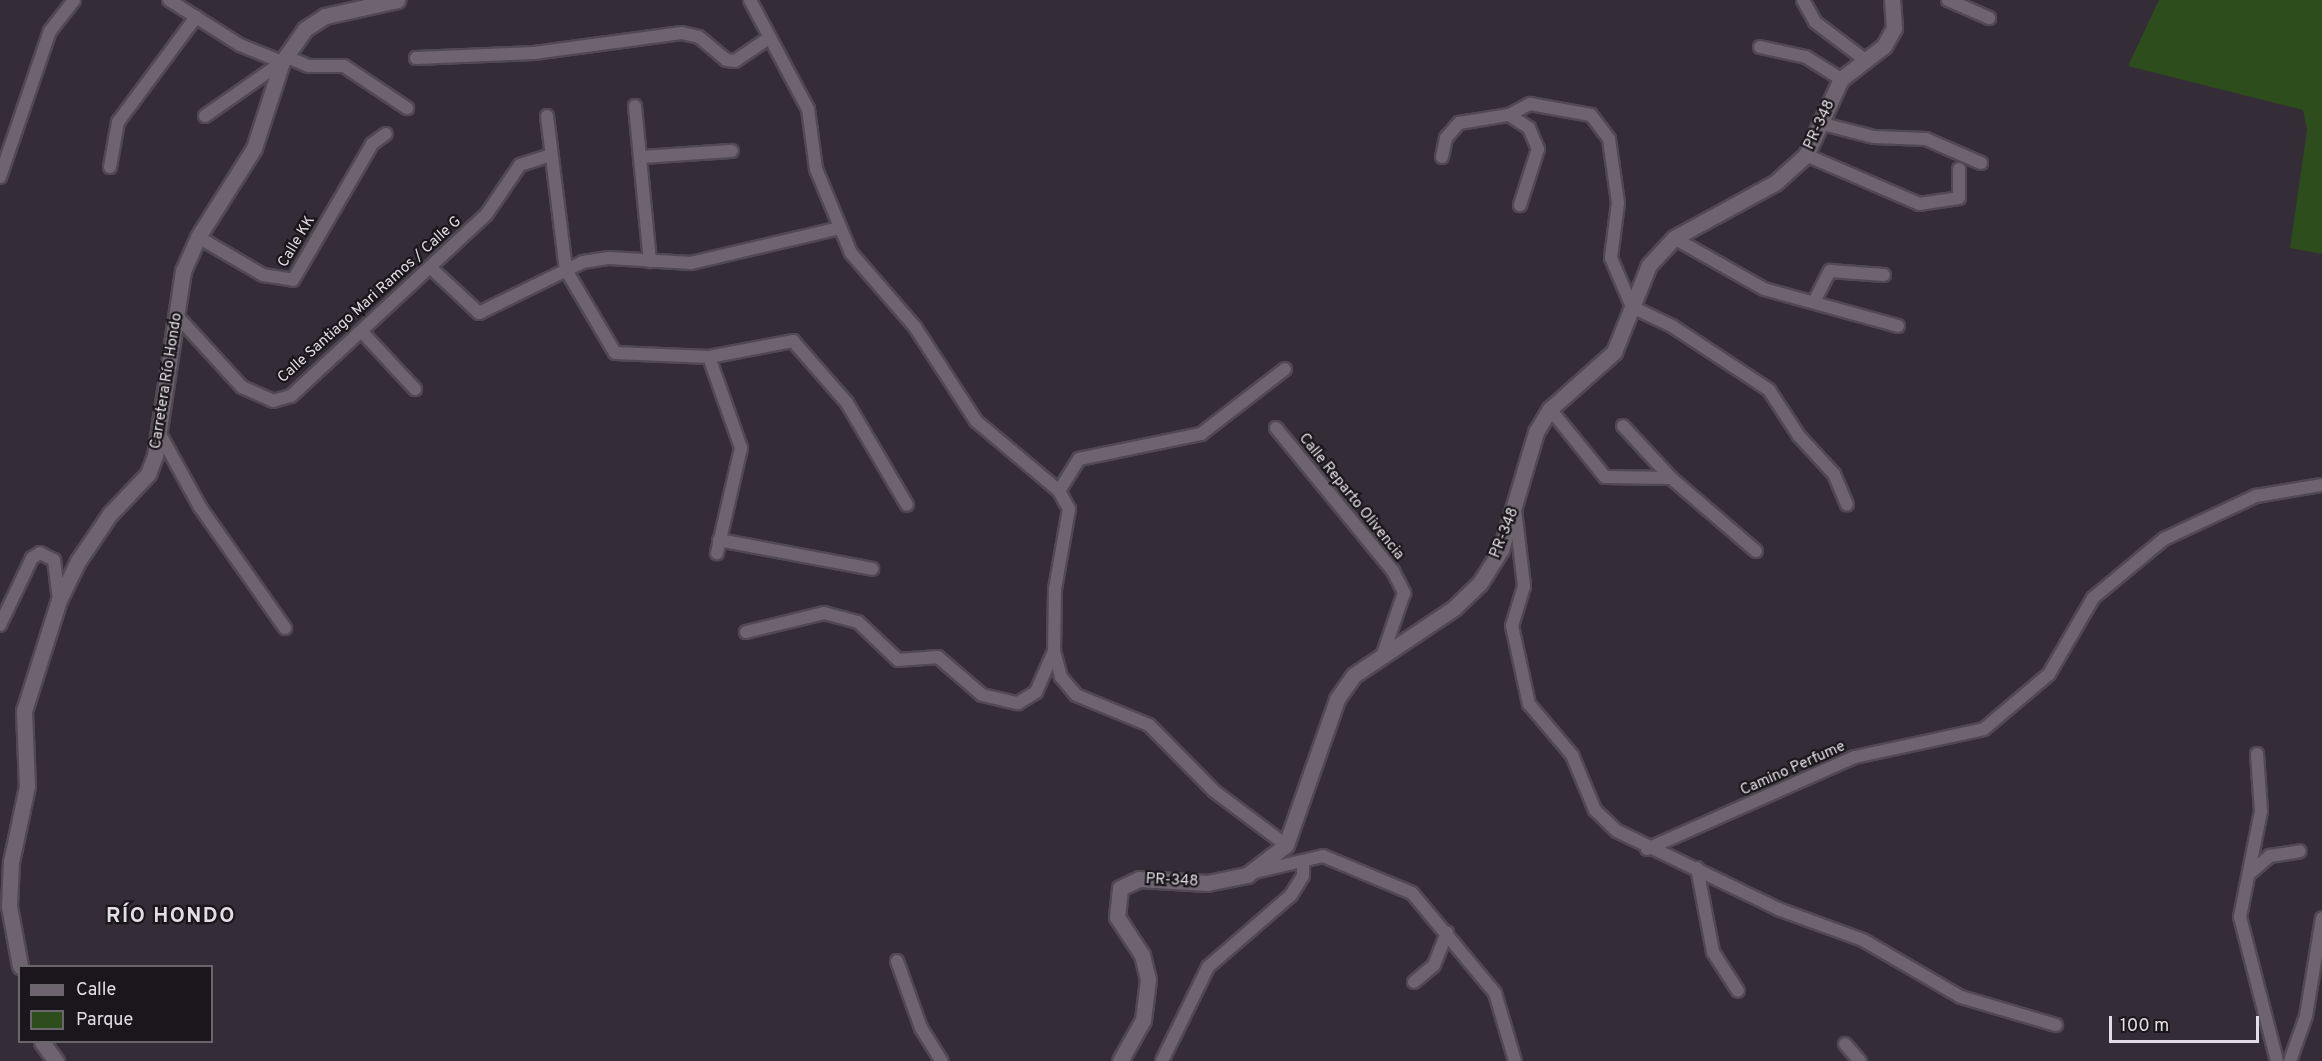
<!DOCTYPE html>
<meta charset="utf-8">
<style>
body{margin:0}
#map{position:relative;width:2322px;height:1061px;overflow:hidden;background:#342c37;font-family:Overpass,sans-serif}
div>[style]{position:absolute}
.green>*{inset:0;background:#2e4d1d}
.roads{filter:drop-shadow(2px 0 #504952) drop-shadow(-2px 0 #504952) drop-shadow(0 2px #504952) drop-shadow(0 -2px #504952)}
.minor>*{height:12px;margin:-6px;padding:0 6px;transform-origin:6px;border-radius:6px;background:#6d6470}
.tertiary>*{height:15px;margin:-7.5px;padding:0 7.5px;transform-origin:7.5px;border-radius:7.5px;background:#6d6470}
span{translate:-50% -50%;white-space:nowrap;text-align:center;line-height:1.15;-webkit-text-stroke:4.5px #1a161b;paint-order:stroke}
.street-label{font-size:15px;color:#e3dee5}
.district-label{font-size:21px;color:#e3dee5;font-weight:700;letter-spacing:1.5px}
.legend{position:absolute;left:18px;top:965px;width:195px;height:78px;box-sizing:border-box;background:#1a161b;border:2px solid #6a666c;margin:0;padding:8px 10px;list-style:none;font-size:18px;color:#e3dee5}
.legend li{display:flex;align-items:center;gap:12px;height:30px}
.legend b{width:30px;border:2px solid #6a666c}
.scale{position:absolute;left:2109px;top:1016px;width:150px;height:27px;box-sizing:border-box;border:3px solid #e3dee5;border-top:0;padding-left:8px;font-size:18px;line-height:21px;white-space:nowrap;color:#e3dee5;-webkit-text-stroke:4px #1a161b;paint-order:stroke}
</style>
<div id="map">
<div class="green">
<i style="clip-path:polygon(2159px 0,2322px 0,2322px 254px,2290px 248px,2307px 130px,2303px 110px,2128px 66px)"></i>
</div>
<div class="roads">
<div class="minor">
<i style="left:169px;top:0;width:84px;rotate:32.4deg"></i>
<i style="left:240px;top:45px;width:45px;rotate:22deg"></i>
<i style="left:750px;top:0;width:123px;rotate:62deg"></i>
<i style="left:808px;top:109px;width:61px;rotate:82.4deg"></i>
<i style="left:816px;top:169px;width:91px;rotate:67.4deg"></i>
<i style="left:851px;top:253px;width:98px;rotate:49.1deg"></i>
<i style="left:915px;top:327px;width:112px;rotate:57deg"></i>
<i style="left:976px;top:421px;width:109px;rotate:40.1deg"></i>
<i style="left:1059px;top:491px;width:21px;rotate:61deg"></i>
<i style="left:1069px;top:509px;width:81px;rotate:99.9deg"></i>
<i style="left:1055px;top:589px;width:62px;rotate:90.9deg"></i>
<i style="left:1054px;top:651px;width:27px;rotate:75deg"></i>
<i style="left:1061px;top:677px;width:23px;rotate:50deg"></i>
<i style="left:1076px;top:695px;width:79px;rotate:22.3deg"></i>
<i style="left:1149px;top:725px;width:93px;rotate:45.4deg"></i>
<i style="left:1214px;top:791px;width:90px;rotate:36.9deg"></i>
<i style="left:1803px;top:0;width:25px;rotate:61deg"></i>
<i style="left:1815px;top:22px;width:63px;rotate:37.2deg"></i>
<i style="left:1948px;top:0;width:45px;rotate:23.7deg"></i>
<i style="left:1760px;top:47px;width:47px;rotate:12.3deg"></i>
<i style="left:1806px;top:57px;width:41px;rotate:32.2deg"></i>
<i style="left:285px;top:56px;width:26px;rotate:23deg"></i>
<i style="left:309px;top:66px;width:35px"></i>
<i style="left:344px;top:66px;width:76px;rotate:33.7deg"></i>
<i style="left:416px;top:58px;width:118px;rotate:-2.4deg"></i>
<i style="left:534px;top:53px;width:149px;rotate:-7.7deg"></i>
<i style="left:682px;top:33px;width:17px;rotate:13deg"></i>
<i style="left:699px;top:37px;width:35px;rotate:40deg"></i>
<i style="left:726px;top:60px;width:9px;rotate:6deg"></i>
<i style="left:735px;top:61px;width:41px;rotate:-34.1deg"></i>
<i style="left:635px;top:106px;width:156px;rotate:84.5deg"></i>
<i style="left:1509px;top:115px;width:24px;rotate:33deg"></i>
<i style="left:1529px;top:128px;width:23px;rotate:67deg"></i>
<i style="left:1538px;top:149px;width:59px;rotate:107.8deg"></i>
<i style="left:205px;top:116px;width:94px;rotate:-35deg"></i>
<i style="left:547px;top:116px;width:155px;rotate:83deg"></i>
<i style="left:566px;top:270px;width:96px;rotate:59.4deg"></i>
<i style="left:615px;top:353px;width:94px;rotate:2.4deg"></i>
<i style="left:709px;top:357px;width:86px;rotate:-10.8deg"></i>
<i style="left:793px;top:341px;width:82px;rotate:48.9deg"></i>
<i style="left:847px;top:403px;width:118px;rotate:59.5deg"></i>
<i style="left:1823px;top:124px;width:53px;rotate:14.3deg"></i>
<i style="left:1874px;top:137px;width:52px;rotate:2.2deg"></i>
<i style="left:1926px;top:139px;width:60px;rotate:23.6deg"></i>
<i style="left:1806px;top:155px;width:123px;rotate:23.4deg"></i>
<i style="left:1919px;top:204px;width:40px;rotate:-8.5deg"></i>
<i style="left:1959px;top:198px;width:29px;rotate:-90deg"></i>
<i style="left:641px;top:157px;width:91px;rotate:-3.8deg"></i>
<i style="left:1442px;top:157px;width:19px;rotate:-78deg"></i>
<i style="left:1446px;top:138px;width:20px;rotate:-49deg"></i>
<i style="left:1459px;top:123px;width:51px;rotate:-9.1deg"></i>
<i style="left:1509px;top:115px;width:24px;rotate:-28deg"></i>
<i style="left:1530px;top:104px;width:62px;rotate:10.2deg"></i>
<i style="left:1591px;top:115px;width:30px;rotate:53deg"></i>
<i style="left:1609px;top:139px;width:65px;rotate:82deg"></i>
<i style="left:1618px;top:203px;width:55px;rotate:97.3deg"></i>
<i style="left:1611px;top:258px;width:53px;rotate:66.8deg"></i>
<i style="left:1632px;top:307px;width:44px;rotate:25.4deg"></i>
<i style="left:1672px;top:326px;width:116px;rotate:33.4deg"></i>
<i style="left:1769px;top:390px;width:55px;rotate:56.9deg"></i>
<i style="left:1799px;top:436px;width:52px;rotate:47.4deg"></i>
<i style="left:1834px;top:474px;width:33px;rotate:67deg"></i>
<i style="left:110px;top:167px;width:46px;rotate:-79.9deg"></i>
<i style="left:118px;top:122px;width:131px;rotate:-53.4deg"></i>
<i style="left:0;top:177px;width:154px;rotate:-71.1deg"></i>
<i style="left:50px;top:31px;width:39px;rotate:-52deg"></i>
<i style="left:198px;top:237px;width:75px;rotate:30.3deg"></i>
<i style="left:263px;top:275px;width:30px;rotate:9deg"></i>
<i style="left:293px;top:280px;width:157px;rotate:-59.8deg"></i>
<i style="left:372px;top:144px;width:17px;rotate:-36deg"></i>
<i style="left:1674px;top:238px;width:103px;rotate:29.5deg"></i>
<i style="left:1764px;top:289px;width:139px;rotate:15.4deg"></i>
<i style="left:430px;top:267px;width:67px;rotate:43.2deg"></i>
<i style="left:479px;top:313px;width:116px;rotate:-26.1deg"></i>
<i style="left:583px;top:262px;width:26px;rotate:-9deg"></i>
<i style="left:609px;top:258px;width:82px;rotate:3.5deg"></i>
<i style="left:691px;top:263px;width:153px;rotate:-13.2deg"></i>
<i style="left:1815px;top:300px;width:33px;rotate:-63deg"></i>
<i style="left:1830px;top:271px;width:54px;rotate:4.2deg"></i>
<i style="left:178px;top:317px;width:95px;rotate:47.6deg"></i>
<i style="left:242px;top:387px;width:34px;rotate:24deg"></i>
<i style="left:273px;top:401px;width:19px;rotate:-16deg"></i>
<i style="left:291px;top:396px;width:266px;rotate:-42.9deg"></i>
<i style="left:486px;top:215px;width:60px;rotate:-55.8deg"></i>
<i style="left:520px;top:165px;width:32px;rotate:-18deg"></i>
<i style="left:362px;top:332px;width:78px;rotate:47.1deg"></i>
<i style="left:709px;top:357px;width:96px;rotate:70.6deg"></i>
<i style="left:741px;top:448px;width:108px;rotate:102.9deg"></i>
<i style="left:1550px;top:409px;width:87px;rotate:51deg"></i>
<i style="left:1605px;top:477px;width:66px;rotate:0.9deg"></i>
<i style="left:1671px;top:478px;width:112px;rotate:40.7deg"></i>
<i style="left:1623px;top:426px;width:71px;rotate:47.3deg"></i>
<i style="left:1276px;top:428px;width:185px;rotate:50.7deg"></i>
<i style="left:1393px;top:571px;width:25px;rotate:63deg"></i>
<i style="left:1404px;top:593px;width:65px;rotate:109deg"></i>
<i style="left:161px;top:436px;width:81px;rotate:61.2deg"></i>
<i style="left:200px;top:507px;width:148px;rotate:54.9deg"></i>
<i style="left:1059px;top:491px;width:38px;rotate:-58deg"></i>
<i style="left:1079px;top:459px;width:125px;rotate:-11.6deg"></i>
<i style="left:1201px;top:434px;width:106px;rotate:-37.7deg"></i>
<i style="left:1515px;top:510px;width:77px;rotate:83.2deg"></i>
<i style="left:1524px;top:586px;width:42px;rotate:106.7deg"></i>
<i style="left:1512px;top:626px;width:80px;rotate:77.7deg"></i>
<i style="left:1529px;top:704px;width:67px;rotate:49.9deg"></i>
<i style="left:1572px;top:755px;width:60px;rotate:67.3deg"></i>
<i style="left:1595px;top:810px;width:30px;rotate:44deg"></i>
<i style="left:1617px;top:831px;width:179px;rotate:25.8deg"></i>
<i style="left:1778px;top:909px;width:90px;rotate:20deg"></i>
<i style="left:1863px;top:940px;width:113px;rotate:30.2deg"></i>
<i style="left:1961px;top:997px;width:99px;rotate:16.4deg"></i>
<i style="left:719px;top:540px;width:156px;rotate:10.7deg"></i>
<i style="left:0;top:625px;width:74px;rotate:-64.5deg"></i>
<i style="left:32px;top:558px;width:9px;rotate:-32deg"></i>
<i style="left:40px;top:553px;width:16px;rotate:27deg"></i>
<i style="left:54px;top:560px;width:40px;rotate:82.9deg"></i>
<i style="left:746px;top:632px;width:80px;rotate:-13.7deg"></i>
<i style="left:824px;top:613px;width:35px;rotate:15deg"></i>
<i style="left:858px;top:622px;width:55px;rotate:43.5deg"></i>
<i style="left:898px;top:660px;width:40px;rotate:-4.3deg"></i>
<i style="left:938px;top:657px;width:58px;rotate:40.8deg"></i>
<i style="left:982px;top:695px;width:37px;rotate:13deg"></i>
<i style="left:1018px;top:703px;width:21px;rotate:-31deg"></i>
<i style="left:1036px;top:692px;width:45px;rotate:-66.3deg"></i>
<i style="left:2257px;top:754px;width:57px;rotate:86deg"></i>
<i style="left:2261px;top:811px;width:108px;rotate:101.2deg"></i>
<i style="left:2240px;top:917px;width:149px;rotate:75.6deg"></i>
<i style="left:1647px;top:849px;width:227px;rotate:-23.9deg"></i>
<i style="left:1855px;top:757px;width:132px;rotate:-12.2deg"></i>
<i style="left:1984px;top:729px;width:85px;rotate:-40.2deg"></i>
<i style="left:2049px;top:674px;width:88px;rotate:-59.9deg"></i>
<i style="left:2093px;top:598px;width:92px;rotate:-39.7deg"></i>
<i style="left:2164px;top:539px;width:102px;rotate:-25.1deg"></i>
<i style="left:2256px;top:496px;width:67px;rotate:-9.5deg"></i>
<i style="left:1697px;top:868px;width:86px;rotate:79.2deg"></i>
<i style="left:1713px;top:952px;width:46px;rotate:57.3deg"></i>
<i style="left:1255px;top:872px;width:70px;rotate:-13.2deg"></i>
<i style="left:1323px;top:856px;width:96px;rotate:22.6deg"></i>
<i style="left:1412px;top:893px;width:130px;rotate:50.3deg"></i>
<i style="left:1495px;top:993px;width:71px;rotate:73.6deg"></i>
<i style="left:2249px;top:874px;width:28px;rotate:-41deg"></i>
<i style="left:2270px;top:856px;width:30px;rotate:-9deg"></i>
<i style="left:897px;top:961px;width:71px;rotate:70.3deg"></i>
<i style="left:921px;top:1028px;width:39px;rotate:58deg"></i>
<i style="left:1414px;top:982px;width:26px;rotate:-40deg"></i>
<i style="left:1434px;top:965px;width:35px;rotate:-68deg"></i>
<i style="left:1845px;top:1044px;width:23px;rotate:49deg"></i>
<i style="left:1162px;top:1061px;width:105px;rotate:-63.9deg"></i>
<i style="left:1208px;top:967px;width:110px;rotate:-40.9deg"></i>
<i style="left:1291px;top:895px;width:22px;rotate:-58deg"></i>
<i style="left:1303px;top:876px;width:15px;rotate:-90deg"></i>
<i style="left:2290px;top:1061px;width:48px;rotate:-70.4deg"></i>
<i style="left:2306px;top:1016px;width:99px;rotate:-80.7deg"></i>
</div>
<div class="tertiary">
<i style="left:20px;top:966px;width:61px;rotate:-100.4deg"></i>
<i style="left:9px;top:906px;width:44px;rotate:-87.4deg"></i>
<i style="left:11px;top:862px;width:78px;rotate:-78.1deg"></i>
<i style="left:27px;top:786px;width:75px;rotate:-92.3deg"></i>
<i style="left:24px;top:711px;width:116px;rotate:-72.5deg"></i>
<i style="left:59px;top:600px;width:43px;rotate:-64deg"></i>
<i style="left:78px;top:561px;width:57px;rotate:-55.8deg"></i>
<i style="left:110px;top:514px;width:55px;rotate:-46.5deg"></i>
<i style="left:148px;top:474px;width:19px;rotate:-69deg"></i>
<i style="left:155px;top:456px;width:187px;rotate:-81.4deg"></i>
<i style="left:183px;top:271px;width:37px;rotate:-66deg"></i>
<i style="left:198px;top:237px;width:105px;rotate:-57.8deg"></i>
<i style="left:254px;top:148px;width:90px;rotate:-72deg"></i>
<i style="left:282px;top:62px;width:40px;rotate:-55.1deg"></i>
<i style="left:305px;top:29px;width:24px;rotate:-33deg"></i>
<i style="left:325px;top:16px;width:74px;rotate:-12.5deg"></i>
<i style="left:42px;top:1042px;width:24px;rotate:54deg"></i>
<i style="left:1120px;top:1061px;width:47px;rotate:-60.7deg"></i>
<i style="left:1143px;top:1020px;width:41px;rotate:-83deg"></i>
<i style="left:1148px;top:979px;width:25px;rotate:-104deg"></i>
<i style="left:1142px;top:955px;width:45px;rotate:-123.3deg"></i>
<i style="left:1117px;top:917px;width:29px;rotate:-84deg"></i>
<i style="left:1120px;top:888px;width:21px;rotate:-25deg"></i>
<i style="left:1139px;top:879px;width:68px;rotate:3.4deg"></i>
<i style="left:1207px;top:883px;width:41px;rotate:-11.3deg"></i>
<i style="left:1247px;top:875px;width:49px;rotate:-37.6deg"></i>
<i style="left:1286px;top:845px;width:155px;rotate:-70.7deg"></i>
<i style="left:1337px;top:699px;width:29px;rotate:-55deg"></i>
<i style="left:1354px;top:675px;width:120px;rotate:-33.8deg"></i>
<i style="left:1454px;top:608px;width:36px;rotate:-44deg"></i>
<i style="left:1480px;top:583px;width:39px;rotate:-58deg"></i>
<i style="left:1501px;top:550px;width:123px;rotate:-73.5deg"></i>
<i style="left:1536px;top:432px;width:27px;rotate:-59deg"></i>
<i style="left:1550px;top:409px;width:86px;rotate:-41.7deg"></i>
<i style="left:1614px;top:352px;width:94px;rotate:-68.1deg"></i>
<i style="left:1649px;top:265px;width:37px;rotate:-47deg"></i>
<i style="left:1674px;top:238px;width:115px;rotate:-28.6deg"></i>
<i style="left:1775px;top:183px;width:42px;rotate:-42.1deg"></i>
<i style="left:1806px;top:155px;width:84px;rotate:-65.3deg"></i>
<i style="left:1841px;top:79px;width:54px;rotate:-37.5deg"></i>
<i style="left:1884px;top:46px;width:21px;rotate:-61deg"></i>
<i style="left:1894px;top:28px;width:28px;rotate:-94deg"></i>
</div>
</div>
<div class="street-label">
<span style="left:1820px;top:125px;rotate:-65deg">PR-348</span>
<span style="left:297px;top:242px;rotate:-59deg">Calle KK</span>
<span style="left:370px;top:300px;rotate:-42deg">Calle Santiago Mari Ramos / Calle G</span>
<span style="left:167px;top:381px;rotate:-81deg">Carretera Río Hondo</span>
<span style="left:1351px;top:497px;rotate:51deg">Calle Reparto Olivencia</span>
<span style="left:1505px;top:533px;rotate:-68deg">PR-348</span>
<span style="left:1793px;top:769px;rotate:-24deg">Camino Perfume</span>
<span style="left:1172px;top:881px;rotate:3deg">PR-348</span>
</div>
<div class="district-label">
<span style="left:171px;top:917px">RÍO HONDO</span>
</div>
<ul class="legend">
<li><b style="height:8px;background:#6d6470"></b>Calle</li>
<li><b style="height:16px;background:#2e4d1d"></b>Parque</li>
</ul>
<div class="scale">100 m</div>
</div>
